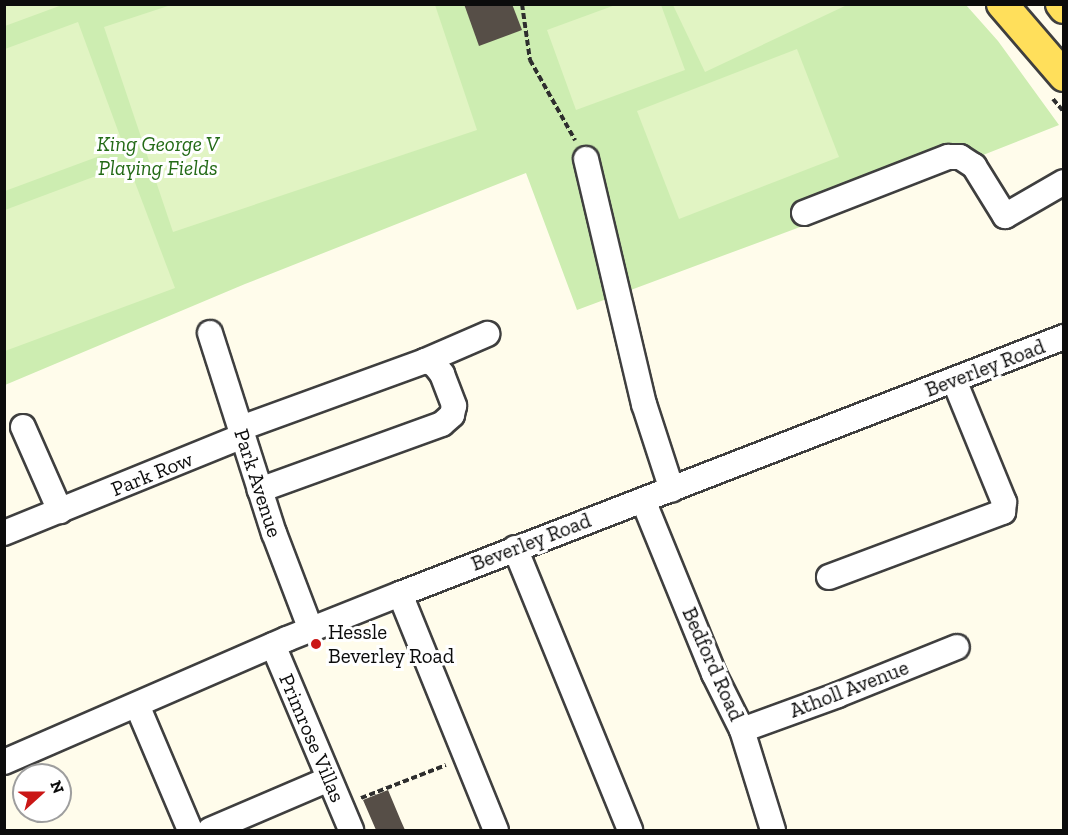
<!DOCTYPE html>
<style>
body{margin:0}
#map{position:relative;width:1068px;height:835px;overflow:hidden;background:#fffceb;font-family:"Zilla Slab",serif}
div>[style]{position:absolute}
.green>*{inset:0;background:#cdedb1}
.pitch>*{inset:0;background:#e1f4c3}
.building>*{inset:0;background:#564e47}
.path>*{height:4px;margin-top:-2px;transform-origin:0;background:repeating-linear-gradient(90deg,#2e2e2e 0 6px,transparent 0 9px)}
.roads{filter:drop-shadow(2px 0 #3f3f3f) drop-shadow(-2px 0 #3f3f3f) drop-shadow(0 2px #3f3f3f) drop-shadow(0 -2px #3f3f3f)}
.minor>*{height:24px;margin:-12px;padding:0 12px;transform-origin:12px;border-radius:12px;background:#fff}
.major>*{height:30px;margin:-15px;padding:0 15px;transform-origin:15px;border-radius:15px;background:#ffdf5b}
.dots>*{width:16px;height:16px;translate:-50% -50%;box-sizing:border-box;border:3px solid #fff;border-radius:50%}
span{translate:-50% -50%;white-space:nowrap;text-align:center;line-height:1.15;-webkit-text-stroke:6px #fff;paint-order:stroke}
.park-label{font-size:21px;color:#236a16;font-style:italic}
.street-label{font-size:21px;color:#0c0c0c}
.poi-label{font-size:21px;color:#0c0c0c}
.left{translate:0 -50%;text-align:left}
.frame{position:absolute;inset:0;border:6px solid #0c0c0c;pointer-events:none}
.north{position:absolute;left:12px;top:763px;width:60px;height:60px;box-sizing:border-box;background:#fff;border:2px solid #9e9e9e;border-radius:50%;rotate:69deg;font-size:16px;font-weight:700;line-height:24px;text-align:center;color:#0c0c0c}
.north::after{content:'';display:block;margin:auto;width:21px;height:27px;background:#ca1716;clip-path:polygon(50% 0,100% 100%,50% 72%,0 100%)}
</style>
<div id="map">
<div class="green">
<i style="clip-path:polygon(5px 5px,966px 5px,998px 41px,1059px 125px,808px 224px,577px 310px,526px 173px,245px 284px,5px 385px)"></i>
</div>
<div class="pitch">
<i style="clip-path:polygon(5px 4px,62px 4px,62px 5px,5px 26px)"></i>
<i style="clip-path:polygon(618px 4px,661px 5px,685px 70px,576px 110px,547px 30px)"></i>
<i style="clip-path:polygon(171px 5px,435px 5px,477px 130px,173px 232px,104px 27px)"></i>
<i style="clip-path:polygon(673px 5px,847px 5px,705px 72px)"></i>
<i style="clip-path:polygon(78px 22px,124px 147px,5px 191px,5px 49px)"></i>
<i style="clip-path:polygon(797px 49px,839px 157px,679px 219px,637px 111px)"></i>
<i style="clip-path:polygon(128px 164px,175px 288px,5px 351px,5px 210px)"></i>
</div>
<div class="building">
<i style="clip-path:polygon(464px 4px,512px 4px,522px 30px,479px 46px)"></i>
<i style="clip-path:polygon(388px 790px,401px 821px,405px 830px,376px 830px,363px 800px)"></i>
</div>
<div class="path">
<i style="left:522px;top:4px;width:57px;rotate:81.9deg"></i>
<i style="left:530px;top:60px;width:92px;rotate:60.6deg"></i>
<i style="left:1053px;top:99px;width:17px;rotate:50deg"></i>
<i style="left:361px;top:798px;width:91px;rotate:-21.2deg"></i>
</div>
<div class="roads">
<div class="minor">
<i style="left:586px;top:159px;width:252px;rotate:76.7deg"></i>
<i style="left:644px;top:404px;width:90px;rotate:72deg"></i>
<i style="left:804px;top:213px;width:155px;rotate:-21.3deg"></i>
<i style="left:948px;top:157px;width:12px"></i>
<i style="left:960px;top:157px;width:17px;rotate:33deg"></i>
<i style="left:974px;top:166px;width:59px;rotate:58.2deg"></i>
<i style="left:1005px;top:216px;width:68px;rotate:-30deg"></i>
<i style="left:210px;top:333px;width:210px;rotate:72.3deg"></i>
<i style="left:274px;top:533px;width:104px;rotate:69.1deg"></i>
<i style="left:425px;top:361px;width:68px;rotate:-23.5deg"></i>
<i style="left:23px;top:427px;width:92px;rotate:66.2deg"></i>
<i style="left:241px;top:428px;width:196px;rotate:-20deg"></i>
<i style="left:425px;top:361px;width:9px;rotate:18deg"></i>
<i style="left:434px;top:364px;width:13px;rotate:51deg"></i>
<i style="left:442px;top:374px;width:34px;rotate:69deg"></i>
<i style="left:454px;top:406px;width:9px;rotate:103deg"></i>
<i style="left:452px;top:415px;width:13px;rotate:138deg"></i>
<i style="left:442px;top:424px;width:194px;rotate:160.1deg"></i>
<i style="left:643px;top:500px;width:188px;rotate:67.8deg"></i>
<i style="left:714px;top:674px;width:63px;rotate:63.4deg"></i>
<i style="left:742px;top:730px;width:105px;rotate:72.8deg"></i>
<i style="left:4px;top:533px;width:258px;rotate:-22.1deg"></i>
<i style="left:515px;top:548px;width:305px;rotate:67.8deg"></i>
<i style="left:829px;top:577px;width:186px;rotate:-20.5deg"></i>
<i style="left:1003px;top:512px;width:10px;rotate:-84deg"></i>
<i style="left:1004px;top:502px;width:132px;rotate:-112.3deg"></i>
<i style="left:400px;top:594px;width:255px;rotate:67.9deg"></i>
<i style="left:273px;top:645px;width:201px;rotate:67.1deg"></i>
<i style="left:137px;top:705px;width:136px;rotate:67deg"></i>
<i style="left:742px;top:730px;width:102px;rotate:-20deg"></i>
<i style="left:838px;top:695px;width:128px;rotate:-22deg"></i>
<i style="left:4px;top:762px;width:309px;rotate:-23.5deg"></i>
<i style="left:287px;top:639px;width:122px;rotate:-21.7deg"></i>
<i style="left:400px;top:594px;width:712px;rotate:-21.16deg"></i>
<i style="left:210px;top:830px;width:129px;rotate:-23.2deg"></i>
</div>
<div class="major">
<i style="left:1002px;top:4px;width:95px;rotate:49.3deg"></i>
<i style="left:1061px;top:4px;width:5px;rotate:53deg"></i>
</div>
</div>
<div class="dots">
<i style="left:316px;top:644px;background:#ca1716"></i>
</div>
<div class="park-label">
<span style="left:158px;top:156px">King George V<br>Playing Fields</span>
</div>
<div class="street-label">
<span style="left:985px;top:368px;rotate:-21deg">Beverley Road</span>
<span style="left:152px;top:474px;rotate:-22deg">Park Row</span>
<span style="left:258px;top:483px;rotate:72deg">Park Avenue</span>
<span style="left:531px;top:542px;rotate:-21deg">Beverley Road</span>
<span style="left:713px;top:664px;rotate:66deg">Bedford Road</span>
<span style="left:849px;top:689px;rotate:-21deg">Atholl Avenue</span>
<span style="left:312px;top:738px;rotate:67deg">Primrose Villas</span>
</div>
<div class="poi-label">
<span class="left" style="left:328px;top:644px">Hessle<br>Beverley Road</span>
</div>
<div class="frame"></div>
<div class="north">N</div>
</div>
